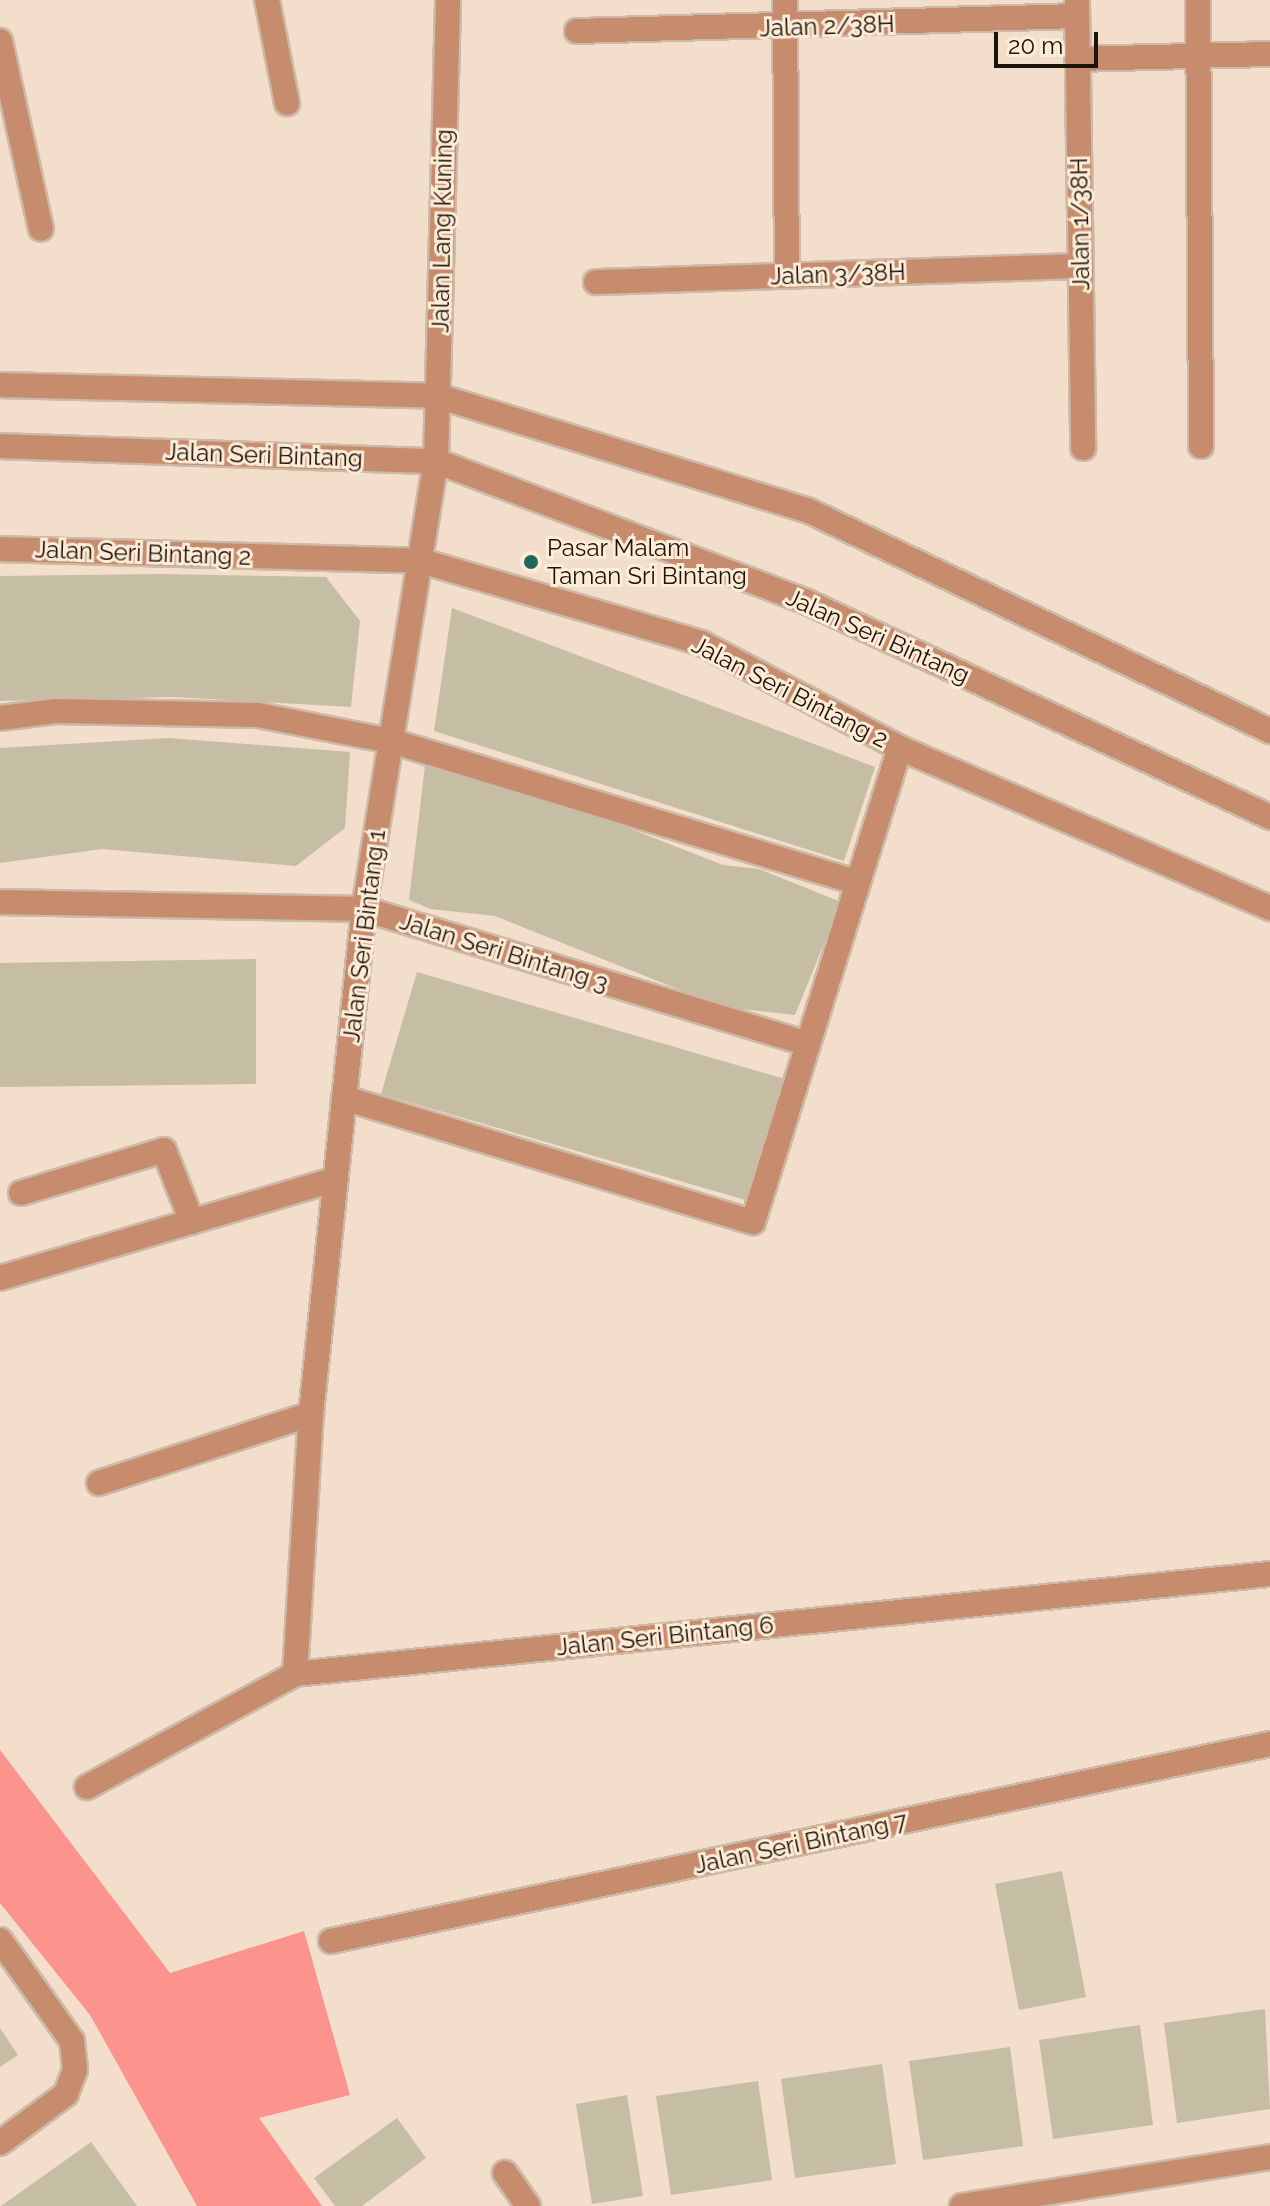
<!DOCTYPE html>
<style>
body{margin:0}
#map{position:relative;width:1270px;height:2206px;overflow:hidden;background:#f2deca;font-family:Raleway,sans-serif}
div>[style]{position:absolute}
.forest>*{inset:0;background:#fc938c}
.building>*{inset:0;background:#c5bda4}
.roads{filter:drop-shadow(2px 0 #cbbaa8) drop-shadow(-2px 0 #cbbaa8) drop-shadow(0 2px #cbbaa8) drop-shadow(0 -2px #cbbaa8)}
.minor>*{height:24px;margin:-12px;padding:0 12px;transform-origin:12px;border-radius:12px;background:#c78b6e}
.dots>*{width:22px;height:22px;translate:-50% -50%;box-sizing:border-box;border:4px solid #ffecd7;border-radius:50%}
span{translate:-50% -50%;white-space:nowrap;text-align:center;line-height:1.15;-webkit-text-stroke:6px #ffecd7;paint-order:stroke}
.street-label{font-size:24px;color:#1b140d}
.poi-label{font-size:24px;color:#1b140d}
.left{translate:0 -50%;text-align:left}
.scale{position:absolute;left:994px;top:32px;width:104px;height:36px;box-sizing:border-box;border:4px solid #1b140d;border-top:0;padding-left:10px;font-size:24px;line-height:28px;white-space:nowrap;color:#1b140d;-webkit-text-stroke:6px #ffecd7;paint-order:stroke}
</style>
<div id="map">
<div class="forest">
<i style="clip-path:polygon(0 1750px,170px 1973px,304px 1931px,350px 2095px,259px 2118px,322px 2206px,197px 2206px,90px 2015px,0 1903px)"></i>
</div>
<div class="building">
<i style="clip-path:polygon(162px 574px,326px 577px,360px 621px,351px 707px,174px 697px,0 701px,0 576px)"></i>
<i style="clip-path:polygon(452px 608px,875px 767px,844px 861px,434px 731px)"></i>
<i style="clip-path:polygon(169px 738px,350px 752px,345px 828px,296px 866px,102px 849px,0 863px,0 748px)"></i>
<i style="clip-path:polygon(425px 766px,498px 777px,723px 865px,759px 869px,841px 902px,795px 1015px,723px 1007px,495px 916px,431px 909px,409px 900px)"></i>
<i style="clip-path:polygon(256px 959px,256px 1084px,0 1087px,0 963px)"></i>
<i style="clip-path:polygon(417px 972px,785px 1079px,749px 1201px,381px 1094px)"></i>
<i style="clip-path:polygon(1062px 1871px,1086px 1997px,1019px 2010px,995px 1884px)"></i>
<i style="clip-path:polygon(1265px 2009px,1270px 2109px,1177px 2123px,1164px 2023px)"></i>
<i style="clip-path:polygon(1140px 2025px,1153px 2125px,1053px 2139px,1039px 2040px)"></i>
<i style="clip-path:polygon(0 2028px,18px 2055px,0 2067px)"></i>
<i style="clip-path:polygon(1010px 2047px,1023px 2146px,923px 2160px,909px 2061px)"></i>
<i style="clip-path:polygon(882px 2064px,896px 2164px,795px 2178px,781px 2079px)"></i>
<i style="clip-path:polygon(758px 2081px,772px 2180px,671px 2195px,656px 2096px)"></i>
<i style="clip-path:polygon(627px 2095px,643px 2196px,592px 2204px,576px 2104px)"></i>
<i style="clip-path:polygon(397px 2118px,426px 2158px,362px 2206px,335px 2206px,314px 2178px)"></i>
<i style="clip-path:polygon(91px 2142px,137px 2206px,1px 2206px)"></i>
</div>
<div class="roads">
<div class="minor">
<i style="left:267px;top:0;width:105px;rotate:79deg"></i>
<i style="left:785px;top:0;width:275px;rotate:89.6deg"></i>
<i style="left:1198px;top:0;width:446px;rotate:89.6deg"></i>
<i style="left:1077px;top:2px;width:446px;rotate:89.2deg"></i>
<i style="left:577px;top:31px;width:500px;rotate:-1.72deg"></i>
<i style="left:0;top:41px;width:192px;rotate:77.7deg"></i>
<i style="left:1077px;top:59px;width:193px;rotate:-1.5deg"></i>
<i style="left:596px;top:282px;width:485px;rotate:-1.9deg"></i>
<i style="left:0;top:385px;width:438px;rotate:1.4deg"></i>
<i style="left:438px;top:396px;width:386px;rotate:17.2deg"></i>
<i style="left:807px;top:510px;width:513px;rotate:25.52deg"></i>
<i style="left:0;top:446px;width:436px;rotate:2deg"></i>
<i style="left:436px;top:461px;width:397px;rotate:20.8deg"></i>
<i style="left:807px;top:602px;width:510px;rotate:24.91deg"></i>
<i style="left:0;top:549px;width:421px;rotate:1.6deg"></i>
<i style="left:421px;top:561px;width:292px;rotate:16.3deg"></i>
<i style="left:701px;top:643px;width:225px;rotate:27.8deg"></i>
<i style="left:900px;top:748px;width:403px;rotate:23.4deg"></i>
<i style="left:0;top:718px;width:56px;rotate:-7.1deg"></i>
<i style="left:56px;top:711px;width:202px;rotate:1.1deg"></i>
<i style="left:258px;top:715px;width:136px;rotate:11.1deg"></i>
<i style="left:391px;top:741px;width:488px;rotate:16.9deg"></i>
<i style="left:0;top:902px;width:364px;rotate:1.1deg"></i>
<i style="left:364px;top:909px;width:464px;rotate:16.9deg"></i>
<i style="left:344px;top:1098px;width:427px;rotate:16.9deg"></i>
<i style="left:753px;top:1222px;width:496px;rotate:-72.8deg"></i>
<i style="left:21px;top:1193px;width:149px;rotate:-16.7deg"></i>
<i style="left:164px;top:1150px;width:77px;rotate:68.7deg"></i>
<i style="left:0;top:1278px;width:350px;rotate:-16.4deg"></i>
<i style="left:99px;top:1483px;width:223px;rotate:-18deg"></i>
<i style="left:295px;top:1674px;width:260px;rotate:-86.5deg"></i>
<i style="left:311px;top:1414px;width:508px;rotate:-84.01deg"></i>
<i style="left:364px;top:909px;width:454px;rotate:-80.9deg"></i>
<i style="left:436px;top:461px;width:461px;rotate:-88.5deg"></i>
<i style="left:87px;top:1787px;width:237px;rotate:-28.5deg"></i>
<i style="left:295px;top:1674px;width:980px;rotate:-5.86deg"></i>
<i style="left:0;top:1940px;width:124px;rotate:54.5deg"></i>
<i style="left:72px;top:2041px;width:29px;rotate:84deg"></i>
<i style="left:75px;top:2070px;width:26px;rotate:111deg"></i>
<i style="left:66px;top:2094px;width:82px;rotate:143.4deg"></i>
<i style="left:331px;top:1941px;width:959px;rotate:-11.85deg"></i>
<i style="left:505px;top:2173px;width:40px;rotate:55.1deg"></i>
<i style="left:962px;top:2206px;width:312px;rotate:-9deg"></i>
</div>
</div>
<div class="dots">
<i style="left:531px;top:562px;background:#21685c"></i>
</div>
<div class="street-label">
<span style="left:827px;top:26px;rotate:-2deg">Jalan 2/38H</span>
<span style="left:1080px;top:224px;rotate:-91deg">Jalan 1/38H</span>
<span style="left:442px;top:231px;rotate:-89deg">Jalan Lang Kuning</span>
<span style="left:838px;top:274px;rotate:-2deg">Jalan 3/38H</span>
<span style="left:264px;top:455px;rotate:2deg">Jalan Seri Bintang</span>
<span style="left:143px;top:553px;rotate:2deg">Jalan Seri Bintang 2</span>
<span style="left:878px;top:636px;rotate:24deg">Jalan Seri Bintang</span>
<span style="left:790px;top:692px;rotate:27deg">Jalan Seri Bintang 2</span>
<span style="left:364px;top:936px;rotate:-83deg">Jalan Seri Bintang 1</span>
<span style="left:504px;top:952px;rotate:17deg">Jalan Seri Bintang 3</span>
<span style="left:665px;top:1636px;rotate:-6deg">Jalan Seri Bintang 6</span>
<span style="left:801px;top:1843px;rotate:-12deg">Jalan Seri Bintang 7</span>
</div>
<div class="poi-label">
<span class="left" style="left:547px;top:562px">Pasar Malam<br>Taman Sri Bintang</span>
</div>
<div class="scale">20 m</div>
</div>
